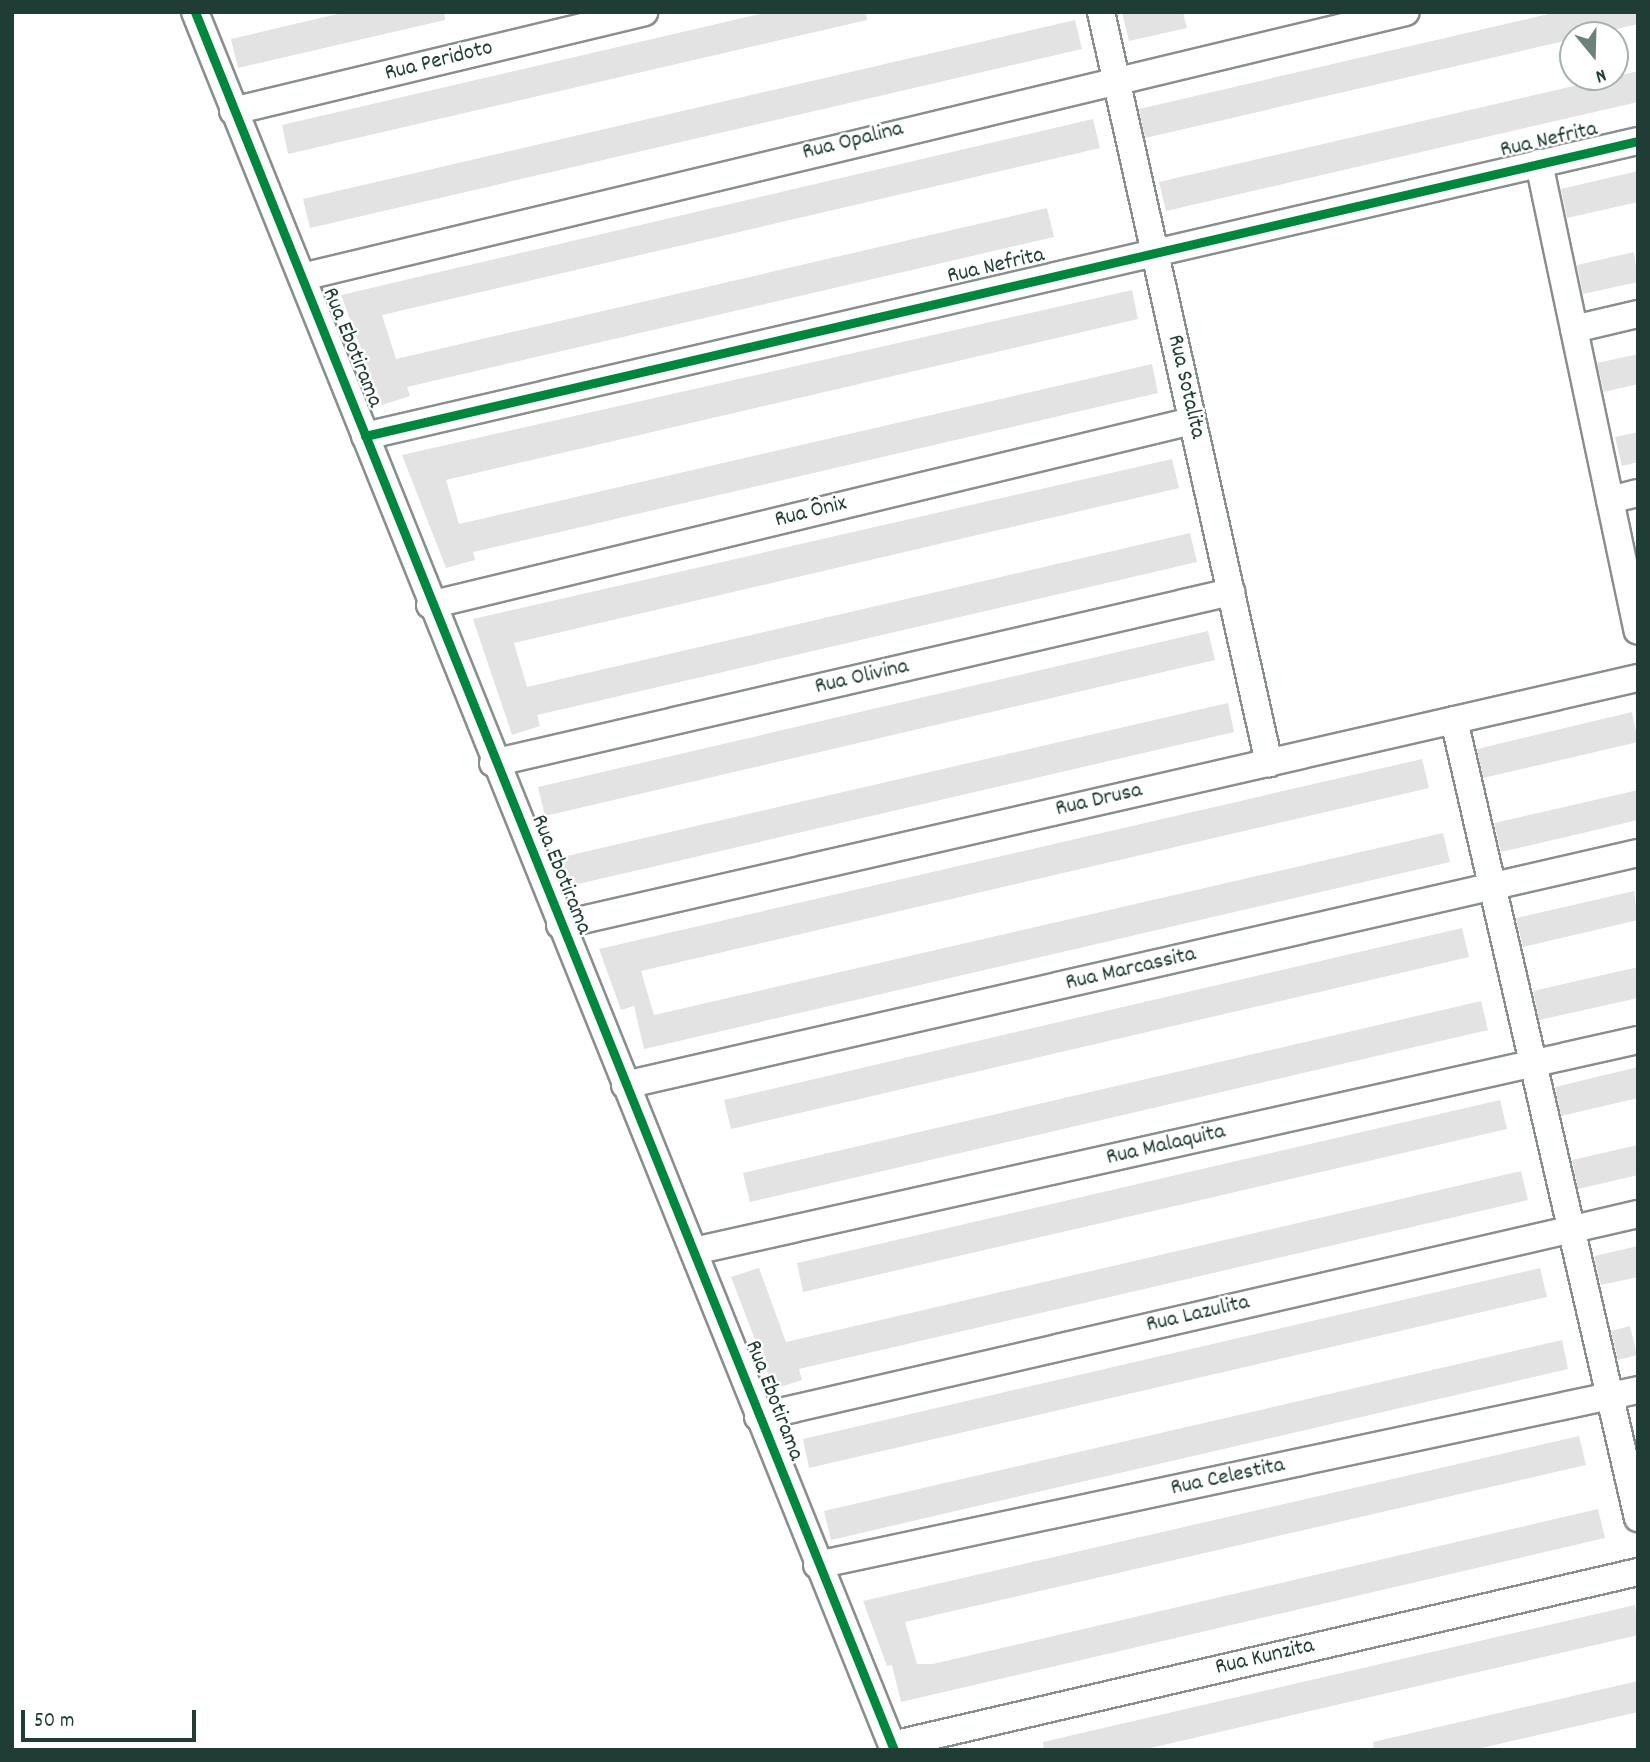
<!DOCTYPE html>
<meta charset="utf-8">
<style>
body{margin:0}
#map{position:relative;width:1650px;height:1762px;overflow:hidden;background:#fff;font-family:Dekko,sans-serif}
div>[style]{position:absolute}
.building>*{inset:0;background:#e2e3e2}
.roads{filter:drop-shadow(2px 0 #898f8d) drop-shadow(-2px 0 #898f8d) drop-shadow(0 2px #898f8d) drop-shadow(0 -2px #898f8d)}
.minor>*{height:26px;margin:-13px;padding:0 13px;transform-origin:13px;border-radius:13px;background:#fff}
.cycleway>*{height:9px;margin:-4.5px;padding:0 4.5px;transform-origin:4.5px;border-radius:4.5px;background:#00873e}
span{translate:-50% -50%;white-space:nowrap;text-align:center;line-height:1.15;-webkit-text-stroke:5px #fff;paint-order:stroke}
.street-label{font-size:23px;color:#1f3d34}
.frame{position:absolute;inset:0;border:14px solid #1f3d34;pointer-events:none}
.north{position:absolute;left:1559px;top:21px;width:70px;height:70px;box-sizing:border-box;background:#fff;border:2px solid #a5b1ae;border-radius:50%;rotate:161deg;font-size:19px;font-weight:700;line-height:28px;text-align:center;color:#1f3d34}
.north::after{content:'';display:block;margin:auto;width:24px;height:32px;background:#6d817b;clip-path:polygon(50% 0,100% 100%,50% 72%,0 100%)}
.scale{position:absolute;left:21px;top:1710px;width:175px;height:32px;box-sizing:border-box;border:4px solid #1f3d34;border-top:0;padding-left:9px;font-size:21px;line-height:24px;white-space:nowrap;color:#1f3d34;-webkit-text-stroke:5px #fff;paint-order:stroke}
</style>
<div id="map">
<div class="building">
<i style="clip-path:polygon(346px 12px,444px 12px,445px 20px,238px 68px,231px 39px)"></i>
<i style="clip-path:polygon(768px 12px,866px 12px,867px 20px,288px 154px,282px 125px)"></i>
<i style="clip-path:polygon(1122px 12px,1183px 12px,1187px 28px,1129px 41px)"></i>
<i style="clip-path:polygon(1557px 12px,1638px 12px,1638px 24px,1145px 138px,1139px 109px)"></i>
<i style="clip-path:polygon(1075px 20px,1082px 49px,310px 228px,303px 199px)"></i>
<i style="clip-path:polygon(1638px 71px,1638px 102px,1166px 211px,1159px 182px)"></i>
<i style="clip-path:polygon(1093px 119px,1100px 148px,382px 315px,396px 359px,1047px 208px,1054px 237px,407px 387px,410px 396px,382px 405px,341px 295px)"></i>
<i style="clip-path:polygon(1638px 171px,1638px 202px,1567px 218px,1561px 189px)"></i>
<i style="clip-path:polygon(1634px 252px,1638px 282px,1583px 294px,1577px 265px)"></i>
<i style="clip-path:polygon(1132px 290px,1138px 319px,446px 480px,459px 524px,1152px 364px,1158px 393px,473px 552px,475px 560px,446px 568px,402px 455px)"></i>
<i style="clip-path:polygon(1638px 354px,1638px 384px,1604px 392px,1597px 363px)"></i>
<i style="clip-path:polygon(1638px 432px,1638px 462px,1622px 466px,1615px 437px)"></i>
<i style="clip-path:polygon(1172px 459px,1179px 488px,514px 643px,527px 687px,1190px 533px,1197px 562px,537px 715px,540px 726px,512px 735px,473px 619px)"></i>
<i style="clip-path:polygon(1208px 631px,1215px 660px,545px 816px,538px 787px)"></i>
<i style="clip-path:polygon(1228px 703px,1234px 732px,565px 887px,558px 858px)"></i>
<i style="clip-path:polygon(1632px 712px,1638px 742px,1483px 778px,1477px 749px)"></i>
<i style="clip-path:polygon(1422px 759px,1429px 788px,641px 971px,654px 1015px,1443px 833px,1450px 862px,644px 1049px,634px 1006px,621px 1010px,599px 949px)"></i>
<i style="clip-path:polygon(1638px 790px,1638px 820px,1501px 852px,1494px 823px)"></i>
<i style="clip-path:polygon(1634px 891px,1638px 920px,1523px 947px,1516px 918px)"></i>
<i style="clip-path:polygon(1462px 928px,1469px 957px,731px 1129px,724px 1100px)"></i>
<i style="clip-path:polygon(1638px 967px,1638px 998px,1539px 1020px,1533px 991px)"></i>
<i style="clip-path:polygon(1481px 1001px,1488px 1030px,750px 1202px,743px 1173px)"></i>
<i style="clip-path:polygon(1638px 1067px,1638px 1098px,1561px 1116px,1555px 1087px)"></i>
<i style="clip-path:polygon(1500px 1100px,1507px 1129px,803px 1292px,797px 1263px)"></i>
<i style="clip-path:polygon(1638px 1145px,1638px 1175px,1578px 1189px,1572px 1160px)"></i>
<i style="clip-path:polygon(1521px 1171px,1528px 1200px,799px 1369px,802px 1380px,774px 1389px,731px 1277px,759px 1268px,786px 1342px)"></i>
<i style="clip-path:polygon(1638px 1246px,1638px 1277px,1601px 1285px,1594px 1256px)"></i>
<i style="clip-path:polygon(1540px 1268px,1547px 1297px,809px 1468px,803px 1439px)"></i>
<i style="clip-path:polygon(1630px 1326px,1637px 1355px,1618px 1360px,1611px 1331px)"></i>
<i style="clip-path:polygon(1562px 1340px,1568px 1369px,831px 1540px,824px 1511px)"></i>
<i style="clip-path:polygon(1579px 1436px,1586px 1465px,905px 1622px,917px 1664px,933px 1664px,1598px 1509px,1605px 1538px,901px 1702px,892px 1665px,887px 1666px,863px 1601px)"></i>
<i style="clip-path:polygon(1635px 1605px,1638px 1635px,1142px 1750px,1044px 1750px,1043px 1742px)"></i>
<i style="clip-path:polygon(1638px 1681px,1638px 1712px,1473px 1750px,1374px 1750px,1373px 1742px)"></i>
</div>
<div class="roads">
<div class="minor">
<i style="left:195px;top:12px;width:1873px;rotate:68.09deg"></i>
<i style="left:1101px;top:12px;width:770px;rotate:77.39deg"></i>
<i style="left:233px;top:111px;width:423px;rotate:-13.5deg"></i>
<i style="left:1539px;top:163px;width:478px;rotate:78.1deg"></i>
<i style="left:302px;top:277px;width:1135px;rotate:-13.5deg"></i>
<i style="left:1574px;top:329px;width:66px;rotate:-13.2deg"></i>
<i style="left:365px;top:436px;width:1307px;rotate:-13.05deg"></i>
<i style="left:1610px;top:500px;width:29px;rotate:-14deg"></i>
<i style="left:430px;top:605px;width:784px;rotate:-13.58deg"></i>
<i style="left:1454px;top:720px;width:819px;rotate:77.02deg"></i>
<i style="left:493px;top:763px;width:758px;rotate:-13.05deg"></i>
<i style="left:560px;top:925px;width:1106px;rotate:-12.91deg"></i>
<i style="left:625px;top:1085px;width:1039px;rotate:-12.9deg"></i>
<i style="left:694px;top:1251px;width:967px;rotate:-12.6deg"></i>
<i style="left:758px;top:1417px;width:903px;rotate:-12.99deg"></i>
<i style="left:817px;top:1565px;width:839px;rotate:-12.03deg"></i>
<i style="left:892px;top:1745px;width:766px;rotate:-13.06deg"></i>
</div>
</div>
<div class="cycleway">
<i style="left:195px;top:12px;width:1873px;rotate:68.09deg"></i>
<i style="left:365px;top:436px;width:1307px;rotate:-13.05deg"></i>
</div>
<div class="street-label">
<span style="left:439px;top:62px;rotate:-14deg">Rua Peridoto</span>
<span style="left:1549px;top:141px;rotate:-13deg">Rua Nefrita</span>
<span style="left:853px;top:142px;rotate:-14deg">Rua Opalina</span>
<span style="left:996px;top:267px;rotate:-13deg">Rua Nefrita</span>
<span style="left:351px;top:348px;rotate:68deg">Rua Ebotirama</span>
<span style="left:1185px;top:387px;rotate:77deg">Rua Sotalita</span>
<span style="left:811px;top:513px;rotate:-14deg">Rua Ônix</span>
<span style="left:862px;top:678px;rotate:-13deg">Rua Olivina</span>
<span style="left:1099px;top:801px;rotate:-13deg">Rua Drusa</span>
<span style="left:560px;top:875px;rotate:68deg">Rua Ebotirama</span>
<span style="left:1131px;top:970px;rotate:-13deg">Rua Marcassita</span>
<span style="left:1166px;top:1146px;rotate:-13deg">Rua Malaquita</span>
<span style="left:1198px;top:1315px;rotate:-13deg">Rua Lazulita</span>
<span style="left:773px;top:1401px;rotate:69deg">Rua Ebotirama</span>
<span style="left:1228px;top:1478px;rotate:-12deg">Rua Celestita</span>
<span style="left:1265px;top:1658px;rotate:-13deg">Rua Kunzita</span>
</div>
<div class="frame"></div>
<div class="north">N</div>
<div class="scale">50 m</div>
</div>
